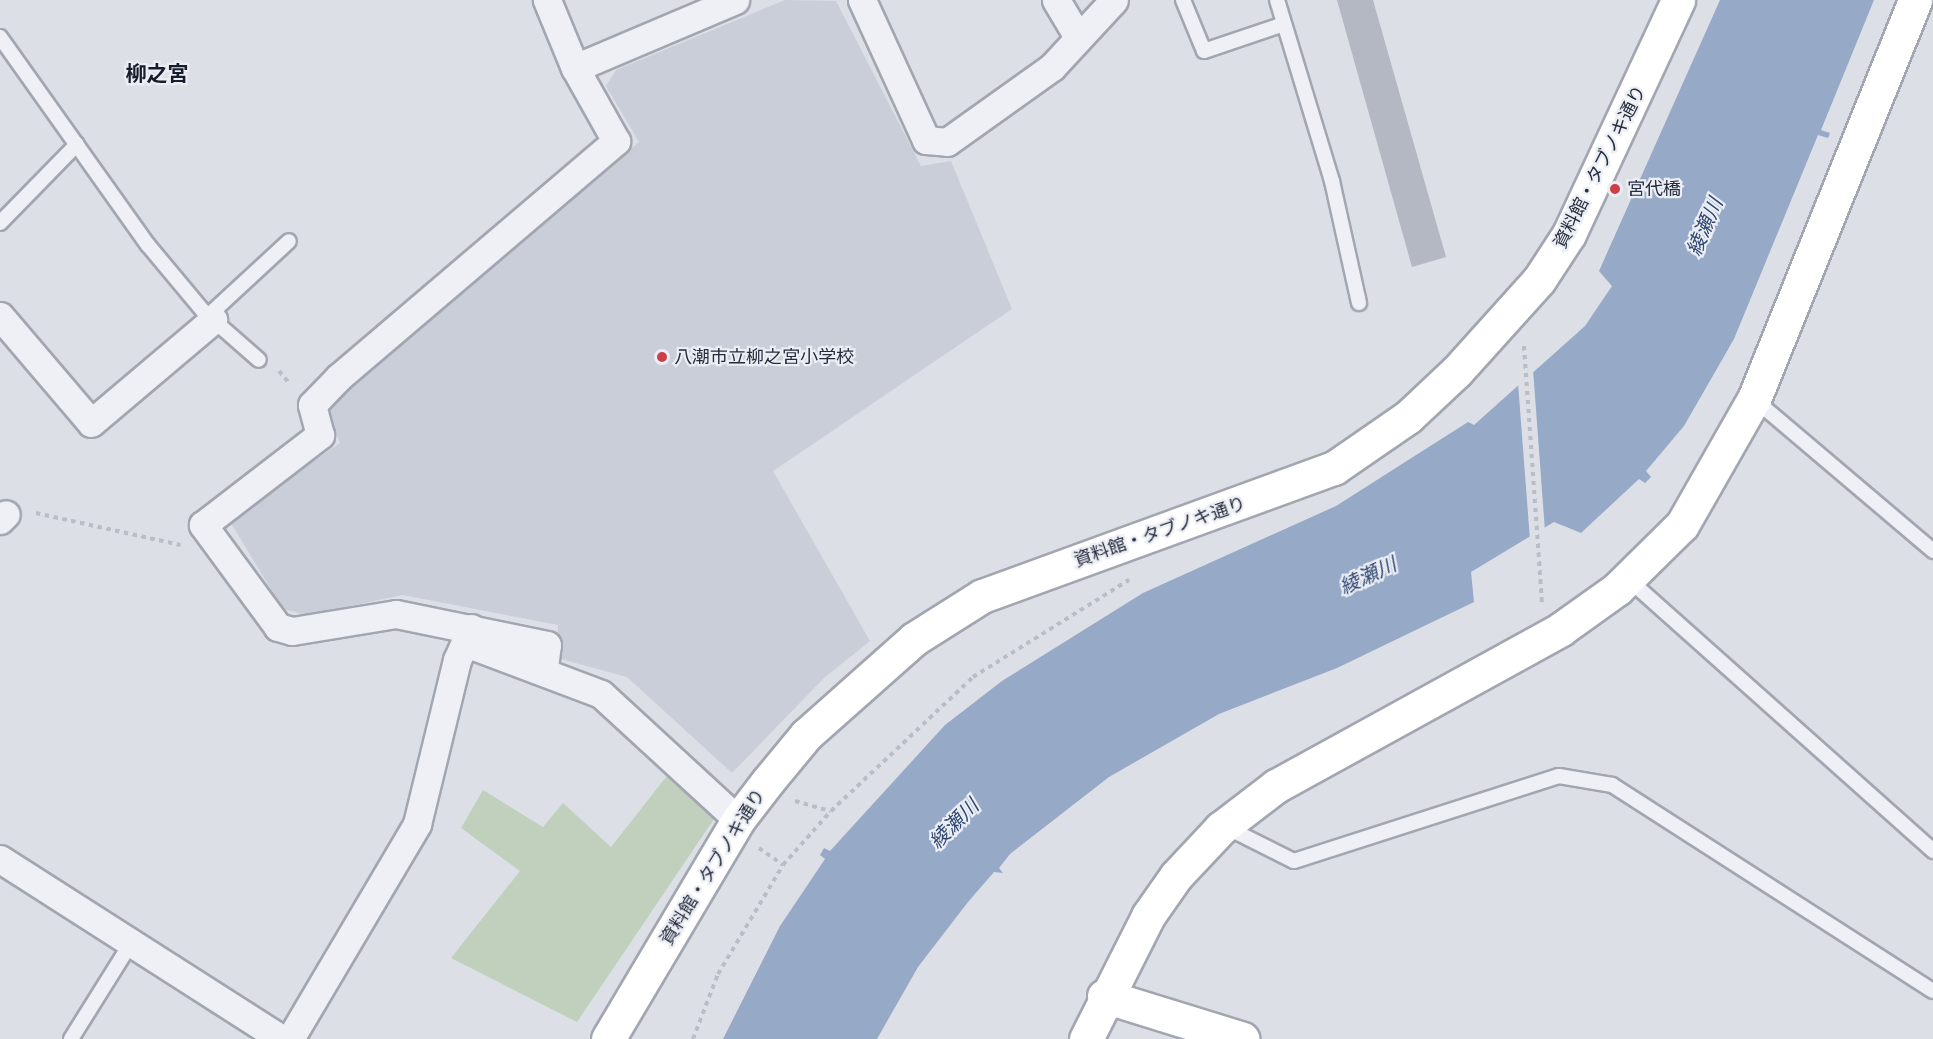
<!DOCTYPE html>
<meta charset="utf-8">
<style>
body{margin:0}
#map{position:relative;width:1933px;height:1039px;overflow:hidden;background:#dcdfe6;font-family:Arial,"Noto Sans JP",sans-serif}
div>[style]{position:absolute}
.built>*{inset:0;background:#caced8}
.green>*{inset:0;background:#c0d0bd}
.water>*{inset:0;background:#96a9c7}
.pier>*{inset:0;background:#dcdfe6}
.building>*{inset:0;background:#b3b8c3}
.path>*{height:4px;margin-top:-2px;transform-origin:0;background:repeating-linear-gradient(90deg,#babdc5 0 4.5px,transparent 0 9px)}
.roads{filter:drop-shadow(2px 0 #a2a6b0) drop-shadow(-2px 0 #a2a6b0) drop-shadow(0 2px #a2a6b0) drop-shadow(0 -2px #a2a6b0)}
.lane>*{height:14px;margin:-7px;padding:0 7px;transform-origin:7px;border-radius:7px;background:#eef0f5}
.street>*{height:27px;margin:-13.5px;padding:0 13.5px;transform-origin:13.5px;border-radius:13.5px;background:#eef0f5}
.secondary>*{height:33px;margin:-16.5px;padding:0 16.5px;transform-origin:16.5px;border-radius:16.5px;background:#fff}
.dots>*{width:16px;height:16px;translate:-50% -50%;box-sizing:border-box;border:3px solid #ebeef4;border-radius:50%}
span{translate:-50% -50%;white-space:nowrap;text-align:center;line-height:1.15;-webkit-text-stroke:4.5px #ebeef4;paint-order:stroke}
.street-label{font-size:18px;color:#262c3c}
.poi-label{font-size:18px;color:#262c3c}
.left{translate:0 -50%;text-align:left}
.water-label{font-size:20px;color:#304770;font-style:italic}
.quarter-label{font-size:21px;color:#181d2d;font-weight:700}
</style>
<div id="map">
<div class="built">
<i style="clip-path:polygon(785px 0,836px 1px,921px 166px,951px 161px,1012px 309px,773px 471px,870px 641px,824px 678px,732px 773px,627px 677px,557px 658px,558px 625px,403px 595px,307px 615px,283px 609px,229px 520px,340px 443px,325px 405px,639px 142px,606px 86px,616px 70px)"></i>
</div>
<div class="green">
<i style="clip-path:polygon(670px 772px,714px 819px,577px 1022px,451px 958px,520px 871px,461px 828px,483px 790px,543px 827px,563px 803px,611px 847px)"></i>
</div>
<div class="water">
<i style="clip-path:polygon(1720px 0,1874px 0,1821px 130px,1830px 133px,1828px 138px,1818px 135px,1734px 339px,1684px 426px,1646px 471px,1651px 477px,1645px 483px,1639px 479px,1581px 533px,1554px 522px,1471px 572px,1474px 602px,1337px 668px,1219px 714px,1109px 777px,1010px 854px,999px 868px,1003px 873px,994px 872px,968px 902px,918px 967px,877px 1039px,723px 1039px,780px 926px,825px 859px,820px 855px,824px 848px,830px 851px,945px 725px,1002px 681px,1143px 593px,1336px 506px,1468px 422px,1474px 425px,1585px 326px,1612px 286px,1599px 271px)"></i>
</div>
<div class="pier">
<i style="clip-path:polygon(1533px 369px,1545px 531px,1530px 540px,1518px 383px)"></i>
</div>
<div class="building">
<i style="clip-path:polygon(1337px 0,1373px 0,1446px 257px,1412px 267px)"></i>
</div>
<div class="path">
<i style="left:1524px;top:346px;width:257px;rotate:86deg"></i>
<i style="left:279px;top:371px;width:17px;rotate:50deg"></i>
<i style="left:36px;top:513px;width:148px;rotate:12.5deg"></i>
<i style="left:795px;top:801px;width:37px;rotate:16deg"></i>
<i style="left:759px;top:848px;width:29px;rotate:35deg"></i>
<i style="left:693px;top:1039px;width:70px;rotate:-69deg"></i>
<i style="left:718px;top:974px;width:127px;rotate:-59.2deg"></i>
<i style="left:783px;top:865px;width:72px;rotate:-48.4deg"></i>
<i style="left:831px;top:811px;width:195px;rotate:-43.3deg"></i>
<i style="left:973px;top:677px;width:184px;rotate:-31.9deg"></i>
</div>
<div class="roads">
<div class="lane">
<i style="left:1183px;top:0;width:55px;rotate:67.6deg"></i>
<i style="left:1204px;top:51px;width:84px;rotate:-18.6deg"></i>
<i style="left:1277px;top:0;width:189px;rotate:73.1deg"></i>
<i style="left:1332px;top:181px;width:125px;rotate:77.5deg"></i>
<i style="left:0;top:37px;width:255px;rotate:54.6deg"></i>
<i style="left:148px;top:245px;width:86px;rotate:50.2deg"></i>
<i style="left:203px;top:311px;width:74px;rotate:41.2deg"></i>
<i style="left:0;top:223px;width:110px;rotate:-45.7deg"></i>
<i style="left:208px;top:316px;width:110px;rotate:-42.8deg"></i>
<i style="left:1754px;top:399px;width:235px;rotate:40.3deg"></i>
<i style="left:1628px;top:579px;width:409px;rotate:41.7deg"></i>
<i style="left:1224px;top:826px;width:78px;rotate:26.6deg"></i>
<i style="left:1294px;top:861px;width:278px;rotate:-17.8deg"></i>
<i style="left:1559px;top:776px;width:54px;rotate:9.6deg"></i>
<i style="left:1612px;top:785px;width:381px;rotate:32.7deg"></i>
<i style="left:71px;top:1039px;width:113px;rotate:-58deg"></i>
</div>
<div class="street">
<i style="left:862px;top:0;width:154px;rotate:65.4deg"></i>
<i style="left:926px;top:140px;width:21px;rotate:5deg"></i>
<i style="left:947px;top:142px;width:129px;rotate:-35.5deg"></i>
<i style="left:1052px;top:67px;width:91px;rotate:-47.2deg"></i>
<i style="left:1056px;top:0;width:43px;rotate:59.3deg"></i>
<i style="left:575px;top:68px;width:174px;rotate:-23deg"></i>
<i style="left:0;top:316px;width:140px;rotate:49.6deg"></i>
<i style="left:91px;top:423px;width:160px;rotate:-40.2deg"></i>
<i style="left:0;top:520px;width:8px;rotate:-45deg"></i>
<i style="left:466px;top:643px;width:144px;rotate:20.7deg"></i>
<i style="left:601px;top:694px;width:186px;rotate:42.6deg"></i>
<i style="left:544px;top:668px;width:23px;rotate:-83deg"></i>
<i style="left:547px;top:645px;width:154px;rotate:-168.4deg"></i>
<i style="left:396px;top:614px;width:105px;rotate:170.7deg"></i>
<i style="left:292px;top:631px;width:15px;rotate:-164deg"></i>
<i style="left:278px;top:627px;width:127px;rotate:-126.3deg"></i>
<i style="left:203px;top:525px;width:148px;rotate:-37.6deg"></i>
<i style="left:320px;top:435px;width:31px;rotate:-105deg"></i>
<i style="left:312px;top:405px;width:39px;rotate:-46deg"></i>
<i style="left:339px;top:377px;width:364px;rotate:-40.4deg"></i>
<i style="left:616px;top:141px;width:84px;rotate:-119.3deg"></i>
<i style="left:575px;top:68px;width:74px;rotate:-112.4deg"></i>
<i style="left:0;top:859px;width:334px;rotate:32.6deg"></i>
<i style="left:290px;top:1039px;width:250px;rotate:-59.4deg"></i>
<i style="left:417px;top:824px;width:169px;rotate:-76.3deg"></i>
<i style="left:457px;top:660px;width:35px;rotate:-66deg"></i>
</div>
<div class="secondary">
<i style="left:1104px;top:996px;width:145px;rotate:17.2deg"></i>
<i style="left:608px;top:1039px;width:255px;rotate:-59.3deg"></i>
<i style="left:738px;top:820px;width:49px;rotate:-52.4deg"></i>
<i style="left:768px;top:781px;width:60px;rotate:-50.4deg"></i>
<i style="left:806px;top:735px;width:144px;rotate:-41.6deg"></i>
<i style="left:914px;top:639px;width:80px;rotate:-32.3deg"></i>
<i style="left:982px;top:596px;width:375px;rotate:-20deg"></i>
<i style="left:1334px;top:468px;width:90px;rotate:-34.6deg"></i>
<i style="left:1408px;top:417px;width:67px;rotate:-43.2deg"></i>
<i style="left:1457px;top:371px;width:122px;rotate:-48deg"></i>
<i style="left:1539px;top:280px;width:55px;rotate:-56.9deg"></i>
<i style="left:1569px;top:234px;width:258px;rotate:-65deg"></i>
<i style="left:1086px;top:1039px;width:138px;rotate:-63.2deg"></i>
<i style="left:1148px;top:916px;width:49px;rotate:-55deg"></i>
<i style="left:1176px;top:876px;width:66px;rotate:-46.8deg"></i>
<i style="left:1221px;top:828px;width:69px;rotate:-37.4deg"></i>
<i style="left:1276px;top:786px;width:325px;rotate:-28.8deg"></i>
<i style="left:1561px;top:629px;width:69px;rotate:-35.5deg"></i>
<i style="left:1617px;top:589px;width:91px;rotate:-44.6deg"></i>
<i style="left:1682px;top:525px;width:145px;rotate:-60.3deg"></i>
<i style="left:1754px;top:399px;width:430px;rotate:-68deg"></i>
</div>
</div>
<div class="dots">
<i style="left:1615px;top:189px;background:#cd3e47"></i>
<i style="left:662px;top:357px;background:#cd3e47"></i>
</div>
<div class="street-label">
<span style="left:1600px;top:167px;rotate:-63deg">資料館・タブノキ通り</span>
<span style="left:1160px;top:532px;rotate:-19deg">資料館・タブノキ通り</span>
<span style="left:713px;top:867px;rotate:-58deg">資料館・タブノキ通り</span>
</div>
<div class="poi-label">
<span class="left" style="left:1627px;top:189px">宮代橋</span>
<span class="left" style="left:674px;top:357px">八潮市立柳之宮小学校</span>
</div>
<div class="water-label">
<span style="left:1705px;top:227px;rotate:-67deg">綾瀬川</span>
<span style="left:1368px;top:576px;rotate:-25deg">綾瀬川</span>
<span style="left:954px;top:824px;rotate:-45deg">綾瀬川</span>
</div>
<div class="quarter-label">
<span style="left:157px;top:74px">柳之宮</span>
</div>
</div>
